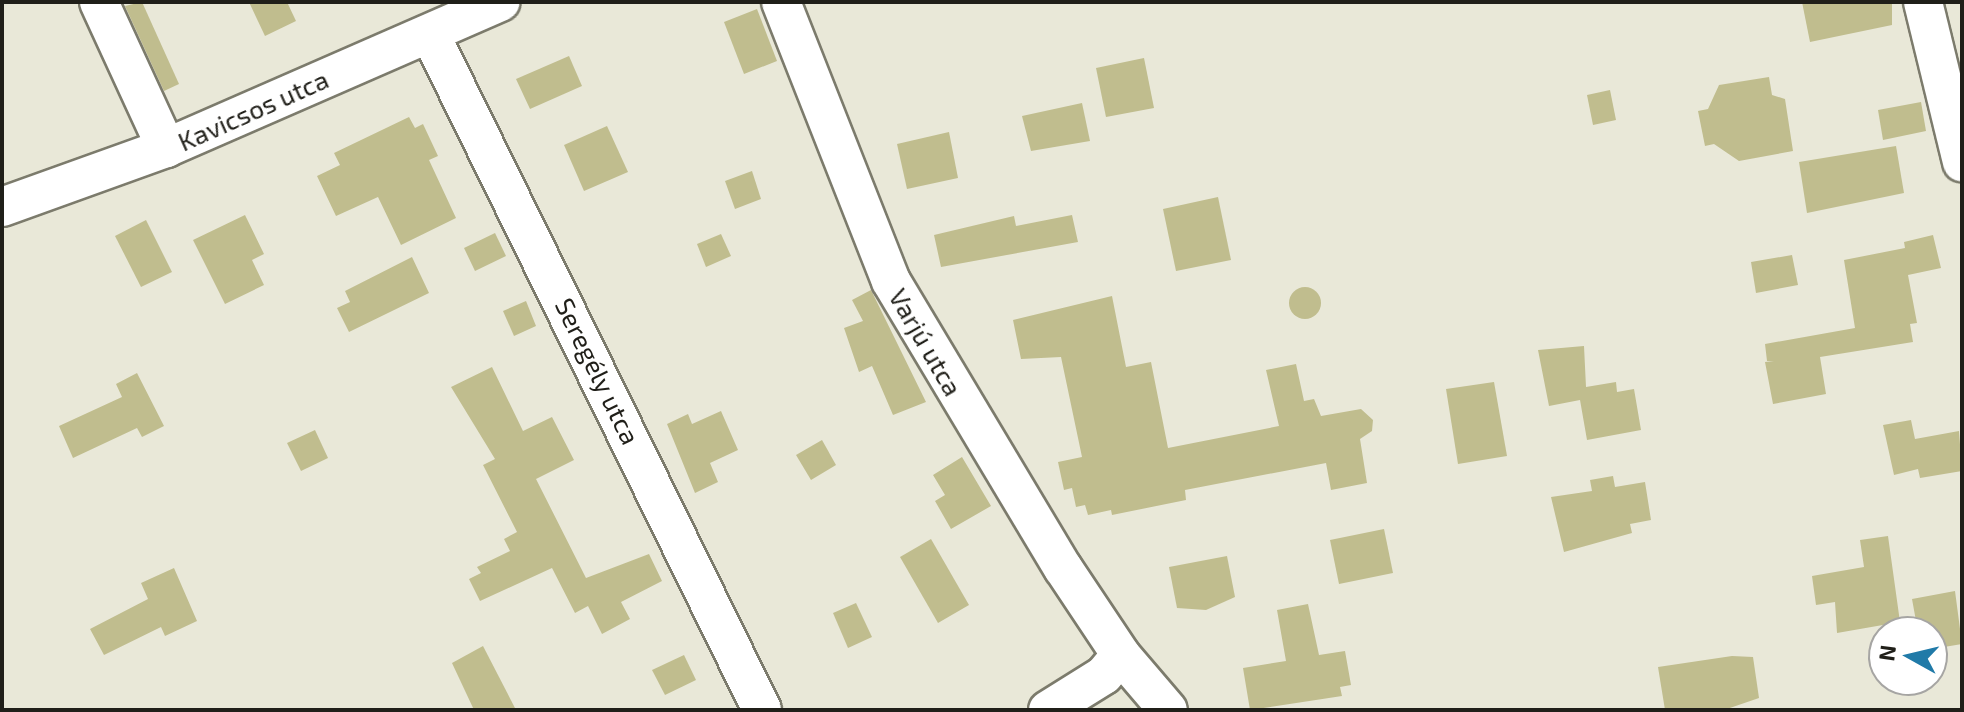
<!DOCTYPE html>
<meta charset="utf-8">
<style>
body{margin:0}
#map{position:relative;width:1964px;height:712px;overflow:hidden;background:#e9e8d8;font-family:"Exo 2",sans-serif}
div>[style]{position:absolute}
.building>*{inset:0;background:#c0bd8e}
.round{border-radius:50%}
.roads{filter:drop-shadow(2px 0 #7c7b6c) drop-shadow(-2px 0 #7c7b6c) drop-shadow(0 2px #7c7b6c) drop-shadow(0 -2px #7c7b6c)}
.street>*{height:38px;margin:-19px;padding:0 19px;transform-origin:19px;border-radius:19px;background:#fff}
span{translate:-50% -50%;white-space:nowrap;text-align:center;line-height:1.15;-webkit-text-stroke:6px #fff;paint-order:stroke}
.street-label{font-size:26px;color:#201f19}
.frame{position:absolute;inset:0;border:4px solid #201f19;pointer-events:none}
.north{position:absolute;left:1868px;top:616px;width:80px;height:80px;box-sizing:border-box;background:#fff;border:2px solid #a6a5a3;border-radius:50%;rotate:278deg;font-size:22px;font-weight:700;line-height:32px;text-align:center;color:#201f19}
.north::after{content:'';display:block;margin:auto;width:28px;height:36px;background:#207aa8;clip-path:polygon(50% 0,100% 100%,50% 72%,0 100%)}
</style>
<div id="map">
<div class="building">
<i style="clip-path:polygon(142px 2px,179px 84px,164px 91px,125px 6px)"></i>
<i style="clip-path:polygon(249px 2px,287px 2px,296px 21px,265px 36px)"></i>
<i style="clip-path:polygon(1802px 2px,1892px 2px,1892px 25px,1810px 42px)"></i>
<i style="clip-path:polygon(757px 9px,777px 61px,744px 74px,724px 22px)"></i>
<i style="clip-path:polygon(569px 56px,582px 86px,530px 109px,516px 79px)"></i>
<i style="clip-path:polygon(1144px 58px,1154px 108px,1106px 117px,1096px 68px)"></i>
<i style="clip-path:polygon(1769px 77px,1772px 95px,1785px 99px,1793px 151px,1739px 161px,1714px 144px,1705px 146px,1698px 111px,1708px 109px,1719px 85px)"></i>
<i style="clip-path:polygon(1610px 90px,1616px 120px,1593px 125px,1587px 95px)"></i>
<i style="clip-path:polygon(1921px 102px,1926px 131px,1883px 140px,1878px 110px)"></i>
<i style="clip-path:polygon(1082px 103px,1090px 141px,1031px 151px,1022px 116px)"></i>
<i style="clip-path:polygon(409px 117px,415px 128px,423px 124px,438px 156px,429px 160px,456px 218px,401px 245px,378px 197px,336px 216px,317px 176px,340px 165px,334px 153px)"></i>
<i style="clip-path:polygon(607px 126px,628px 172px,584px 191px,564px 145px)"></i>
<i style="clip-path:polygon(949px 132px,958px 178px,907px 189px,897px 144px)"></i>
<i style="clip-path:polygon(1896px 146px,1904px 193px,1807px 213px,1799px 162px)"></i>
<i style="clip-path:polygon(752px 171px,761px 199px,735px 209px,725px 181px)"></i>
<i style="clip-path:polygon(1218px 197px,1231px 260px,1176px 271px,1163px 209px)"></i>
<i style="clip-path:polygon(245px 215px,264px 254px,252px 260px,264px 285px,225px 304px,193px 240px)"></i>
<i style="clip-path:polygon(1072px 215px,1078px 242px,941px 267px,934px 235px,1014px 216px,1016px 226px)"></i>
<i style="clip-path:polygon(146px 220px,172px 272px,141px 287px,115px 236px)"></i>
<i style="clip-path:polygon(495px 233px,506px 256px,475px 271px,464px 248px)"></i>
<i style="clip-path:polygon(721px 234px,731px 256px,706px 267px,697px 244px)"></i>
<i style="clip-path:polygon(1933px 235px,1941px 268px,1908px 275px,1917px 323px,1910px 324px,1913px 342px,1820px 357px,1826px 394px,1773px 404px,1765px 362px,1774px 361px,1767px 361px,1765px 344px,1855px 328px,1844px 260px,1905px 248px,1904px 242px)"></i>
<i style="clip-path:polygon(1792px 255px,1798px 285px,1756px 293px,1751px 262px)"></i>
<i style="clip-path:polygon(412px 257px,429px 293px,349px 332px,337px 308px,350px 302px,345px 291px)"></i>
<i class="round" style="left:1289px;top:287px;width:32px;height:32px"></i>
<i style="clip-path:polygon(871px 290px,926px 402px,893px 415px,872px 366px,859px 372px,844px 328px,863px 321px,852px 300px)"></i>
<i style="clip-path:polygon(1112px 296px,1126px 367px,1151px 362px,1168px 448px,1279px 426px,1266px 370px,1296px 364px,1304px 401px,1314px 399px,1321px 416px,1361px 409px,1373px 420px,1372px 431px,1360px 439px,1367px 483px,1331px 490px,1326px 463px,1185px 490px,1186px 500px,1112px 515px,1111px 510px,1088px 515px,1085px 505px,1076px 507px,1072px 488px,1064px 490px,1058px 462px,1082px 457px,1061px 357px,1021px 359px,1013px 320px)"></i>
<i style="clip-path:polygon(526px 301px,536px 326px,514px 336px,503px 311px)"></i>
<i style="clip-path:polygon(1584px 346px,1586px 387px,1616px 382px,1617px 392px,1634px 389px,1641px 430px,1587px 440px,1580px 400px,1549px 406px,1538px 350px)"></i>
<i style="clip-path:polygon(492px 367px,523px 431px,552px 417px,574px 460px,536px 479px,586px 578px,649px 554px,662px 581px,621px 602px,630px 619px,602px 634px,588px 606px,575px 613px,552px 568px,480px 601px,469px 579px,481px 573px,477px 567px,510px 551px,504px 539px,517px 532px,483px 465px,495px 459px,451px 387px)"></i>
<i style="clip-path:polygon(137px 373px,164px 426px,142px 437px,137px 428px,73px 458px,59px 426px,122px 397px,116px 384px)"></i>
<i style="clip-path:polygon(1494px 382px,1507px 456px,1458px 464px,1446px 389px)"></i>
<i style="clip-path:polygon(721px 411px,738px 450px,710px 463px,718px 482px,695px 493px,667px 424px,688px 414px,692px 424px)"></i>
<i style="clip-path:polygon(1911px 420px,1915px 439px,1959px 431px,1962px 471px,1920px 478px,1918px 469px,1894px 475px,1883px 425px)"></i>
<i style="clip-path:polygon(315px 430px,328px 458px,301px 471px,287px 443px)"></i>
<i style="clip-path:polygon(822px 440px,836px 465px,811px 480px,796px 455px)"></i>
<i style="clip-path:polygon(962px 457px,991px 506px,951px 529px,935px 501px,945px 495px,933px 475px)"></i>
<i style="clip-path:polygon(1613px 476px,1615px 487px,1645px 482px,1651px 520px,1630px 524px,1632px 533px,1564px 552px,1551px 497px,1592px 491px,1590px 480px)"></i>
<i style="clip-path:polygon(1384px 529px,1393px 573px,1339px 584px,1330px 540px)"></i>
<i style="clip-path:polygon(1888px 536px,1900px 622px,1837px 633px,1835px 602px,1816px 605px,1812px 576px,1864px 567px,1860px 540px)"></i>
<i style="clip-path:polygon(931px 539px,969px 605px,938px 623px,900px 557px)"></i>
<i style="clip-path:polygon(1227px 556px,1235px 597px,1206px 610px,1177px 608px,1169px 567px)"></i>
<i style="clip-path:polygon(174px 568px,197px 621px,165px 636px,161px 627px,104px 655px,90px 629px,148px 599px,141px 583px)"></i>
<i style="clip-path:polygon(1955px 591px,1962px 644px,1932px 649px,1932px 632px,1918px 632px,1912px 599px)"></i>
<i style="clip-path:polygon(856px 603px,872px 637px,848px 648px,833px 613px)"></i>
<i style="clip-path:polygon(1308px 604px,1319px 655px,1345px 651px,1351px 685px,1340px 687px,1342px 696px,1250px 710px,1243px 668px,1286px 661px,1277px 610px)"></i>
<i style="clip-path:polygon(483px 646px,516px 710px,474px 710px,452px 663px)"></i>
<i style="clip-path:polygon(684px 655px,696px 680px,665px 695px,652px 670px)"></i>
<i style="clip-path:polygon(1732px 656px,1753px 657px,1759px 698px,1724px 710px,1665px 710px,1658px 667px)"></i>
</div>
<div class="roads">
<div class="street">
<i style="left:99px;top:2px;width:161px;rotate:65.3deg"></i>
<i style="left:781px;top:2px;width:300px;rotate:68.5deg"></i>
<i style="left:891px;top:281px;width:335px;rotate:59.1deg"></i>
<i style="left:1063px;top:568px;width:105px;rotate:56.3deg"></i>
<i style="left:1121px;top:655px;width:72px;rotate:49.5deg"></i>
<i style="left:1923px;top:2px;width:165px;rotate:76.3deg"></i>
<i style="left:430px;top:34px;width:753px;rotate:63.84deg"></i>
<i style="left:2px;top:207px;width:174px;rotate:-19.8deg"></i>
<i style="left:166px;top:148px;width:365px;rotate:-23.6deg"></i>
<i style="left:1048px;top:710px;width:66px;rotate:-32deg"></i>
<i style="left:1104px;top:675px;width:26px;rotate:-50deg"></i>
</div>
</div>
<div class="street-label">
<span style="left:253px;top:110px;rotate:-24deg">Kavicsos utca</span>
<span style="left:926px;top:342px;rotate:60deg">Varjú utca</span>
<span style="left:598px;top:371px;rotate:64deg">Seregély utca</span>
</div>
<div class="frame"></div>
<div class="north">N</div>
</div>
